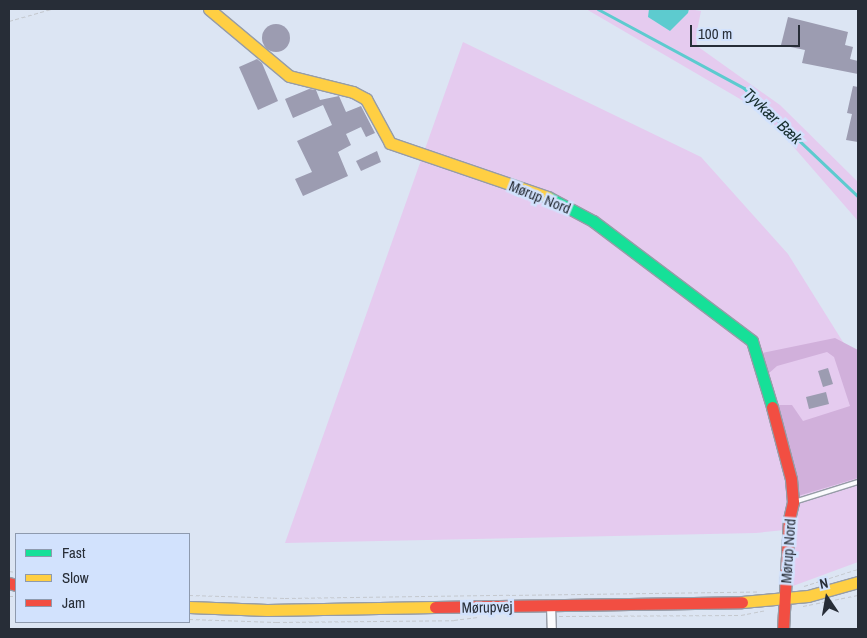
<!DOCTYPE html>
<meta charset="utf-8">
<style>
body{margin:0}
#map{position:relative;width:867px;height:638px;overflow:hidden;background:#dce5f3;font-family:"Archivo Narrow",sans-serif}
div>[style]{position:absolute}
.green>*{inset:0;background:#e5cbef}
.forest>*{inset:0;background:#d1b0db}
.water>*{inset:0;background:#5dcbcf}
.stream>*{height:2.5px;margin:-1.25px;padding:0 1.25px;transform-origin:1.25px;border-radius:1.25px;background:#5dcbcf}
.building>*{inset:0;background:#9c9cb1}
.round{border-radius:50%}
.path>*{height:1px;margin-top:-0.5px;transform-origin:0;background:repeating-linear-gradient(90deg,#c4c8ce 0 4px,transparent 0 6.5px)}
.roads{filter:drop-shadow(1px 0 #969ca7) drop-shadow(-1px 0 #969ca7) drop-shadow(0 1px #969ca7) drop-shadow(0 -1px #969ca7)}
.lane>*{height:4px;margin:-2px;padding:0 2px;transform-origin:2px;border-radius:2px;background:#fafbfd}
.street>*{height:8px;margin:-4px;padding:0 4px;transform-origin:4px;border-radius:4px;background:#fafbfd}
.fast>*{height:11px;margin:-5.5px;padding:0 5.5px;transform-origin:5.5px;border-radius:5.5px;background:#16e098}
.slow>*{height:11px;margin:-5.5px;padding:0 5.5px;transform-origin:5.5px;border-radius:5.5px;background:#ffcf43}
.jam>*{height:11px;margin:-5.5px;padding:0 5.5px;transform-origin:5.5px;border-radius:5.5px;background:#f24e42}
span{translate:-50% -50%;white-space:nowrap;text-align:center;line-height:1.15;-webkit-text-stroke:5px #d2e2fd;paint-order:stroke}
.street-label{font-size:15px;color:#272d37}
.water-label{font-size:16px;color:#172f2e;font-style:italic}
.frame{position:absolute;inset:0;border:10px solid #272d37;pointer-events:none}
.legend{position:absolute;left:15px;top:533px;width:175px;height:90px;box-sizing:border-box;background:#d2e2fd;border:1px solid #8e9aae;margin:0;padding:6px 9px;list-style:none;font-size:15px;color:#272d37}
.legend li{display:flex;align-items:center;gap:10px;height:25px}
.legend b{width:25px;border:1px solid #8e9aae}
.north{position:absolute;left:802px;top:573px;width:50px;height:50px;-webkit-text-stroke:4px #d2e2fd;paint-order:stroke;rotate:348deg;font-size:14px;font-weight:700;line-height:20px;text-align:center;color:#272d37}
.north::after{content:'';display:block;margin:auto;width:18px;height:22px;background:#272d37;clip-path:polygon(50% 0,100% 100%,50% 72%,0 100%)}
.scale{position:absolute;left:690px;top:25px;width:110px;height:22px;box-sizing:border-box;border:2px solid #272d37;border-top:0;padding-left:6px;font-size:15px;line-height:18px;white-space:nowrap;color:#272d37;-webkit-text-stroke:4px #d2e2fd;paint-order:stroke}
</style>
<div id="map">
<div class="green">
<i style="clip-path:polygon(586px 9px,649px 9px,688px 13px,689px 9px,701px 11px,696px 36px,697px 46px,780px 105px,858px 182px,858px 221px,764px 113px)"></i>
<i style="clip-path:polygon(463px 42px,701px 157px,788px 254px,858px 366px,858px 562px,793px 586px,794px 529px,756px 533px,285px 543px)"></i>
</div>
<div class="forest">
<i style="clip-path:polygon(835px 338px,858px 350px,858px 478px,798px 496px,775px 405px,792px 405px,803px 421px,850px 406px,834px 357px,827px 352px,777px 366px,768px 374px,762px 353px)"></i>
</div>
<div class="water">
<i style="clip-path:polygon(649px 9px,689px 9px,688px 13px,670px 31px,648px 17px)"></i>
</div>
<div class="stream">
<i style="left:598px;top:9px;width:166px;rotate:28.4deg"></i>
<i style="left:744px;top:88px;width:157px;rotate:43.5deg"></i>
</div>
<div class="building">
<i style="clip-path:polygon(788px 17px,848px 32px,845px 45px,853px 47px,850px 59px,858px 61px,858px 74px,802px 63px,805px 50px,781px 45px)"></i>
<i class="round" style="left:262px;top:24px;width:28px;height:28px"></i>
<i style="clip-path:polygon(257px 59px,262px 63px,278px 101px,258px 110px,239px 67px)"></i>
<i style="clip-path:polygon(853px 86px,858px 87px,858px 142px,846px 140px,852px 114px,847px 113px)"></i>
<i style="clip-path:polygon(309px 89px,316px 90px,320px 100px,339px 96px,346px 112px,361px 106px,375px 133px,366px 137px,361px 127px,346px 134px,351px 145px,338px 152px,348px 176px,303px 196px,295px 179px,312px 172px,297px 141px,332px 125px,323px 105px,293px 118px,285px 99px)"></i>
<i style="clip-path:polygon(377px 151px,381px 162px,361px 171px,356px 161px)"></i>
<i style="clip-path:polygon(828px 368px,833px 384px,823px 387px,818px 371px)"></i>
<i style="clip-path:polygon(826px 392px,829px 404px,809px 409px,806px 397px)"></i>
</div>
<div class="path">
<i style="left:9px;top:21px;width:44px;rotate:-15.9deg"></i>
<i style="left:9px;top:571px;width:7px;rotate:8deg"></i>
<i style="left:804px;top:586px;width:57px;rotate:-17.5deg"></i>
<i style="left:189px;top:595px;width:96px;rotate:1.8deg"></i>
<i style="left:285px;top:598px;width:474px;rotate:-0.8deg"></i>
<i style="left:9px;top:596px;width:7px"></i>
<i style="left:803px;top:606px;width:56px;rotate:-11.3deg"></i>
<i style="left:559px;top:616px;width:182px;rotate:-0.3deg"></i>
<i style="left:741px;top:615px;width:26px;rotate:-11deg"></i>
<i style="left:189px;top:619px;width:87px;rotate:2deg"></i>
<i style="left:276px;top:622px;width:178px;rotate:-0.6deg"></i>
<i style="left:454px;top:620px;width:26px;rotate:-7deg"></i>
</div>
<div class="roads">
<div class="lane">
<i style="left:794px;top:502px;width:67px;rotate:-17.4deg"></i>
</div>
<div class="street">
<i style="left:551px;top:606px;width:23px;rotate:88deg"></i>
</div>
<div class="fast">
<i style="left:548px;top:197px;width:51px;rotate:28.1deg"></i>
<i style="left:593px;top:221px;width:199px;rotate:37deg"></i>
<i style="left:752px;top:341px;width:69px;rotate:73.1deg"></i>
</div>
<div class="slow">
<i style="left:209px;top:9px;width:104px;rotate:39.9deg"></i>
<i style="left:289px;top:76px;width:66px;rotate:14deg"></i>
<i style="left:353px;top:92px;width:15px;rotate:28deg"></i>
<i style="left:366px;top:99px;width:50px;rotate:61.4deg"></i>
<i style="left:390px;top:143px;width:167px;rotate:18.9deg"></i>
<i style="left:742px;top:602px;width:66px;rotate:-5.2deg"></i>
<i style="left:808px;top:596px;width:52px;rotate:-15.6deg"></i>
<i style="left:189px;top:607px;width:78px;rotate:2.2deg"></i>
<i style="left:267px;top:610px;width:168px;rotate:-1deg"></i>
</div>
<div class="jam">
<i style="left:772px;top:407px;width:74px;rotate:75.2deg"></i>
<i style="left:791px;top:479px;width:23px;rotate:85deg"></i>
<i style="left:793px;top:502px;width:17px;rotate:103deg"></i>
<i style="left:789px;top:519px;width:110px;rotate:93.1deg"></i>
<i style="left:9px;top:583px;width:7px;rotate:16deg"></i>
<i style="left:435px;top:607px;width:307px;rotate:-0.9deg"></i>
</div>
</div>
<div class="street-label">
<span style="left:540px;top:197px;rotate:22deg">Mørup Nord</span>
<span style="left:788px;top:551px;rotate:-86deg">Mørup Nord</span>
<span style="left:487px;top:607px;rotate:-1deg">Mørupvej</span>
</div>
<div class="water-label">
<span style="left:773px;top:116px;rotate:43deg">Tyvkær Bæk</span>
</div>
<div class="frame"></div>
<ul class="legend">
<li><b style="height:6px;background:#16e098"></b>Fast</li>
<li><b style="height:6px;background:#ffcf43"></b>Slow</li>
<li><b style="height:6px;background:#f24e42"></b>Jam</li>
</ul>
<div class="north">N</div>
<div class="scale">100 m</div>
</div>
